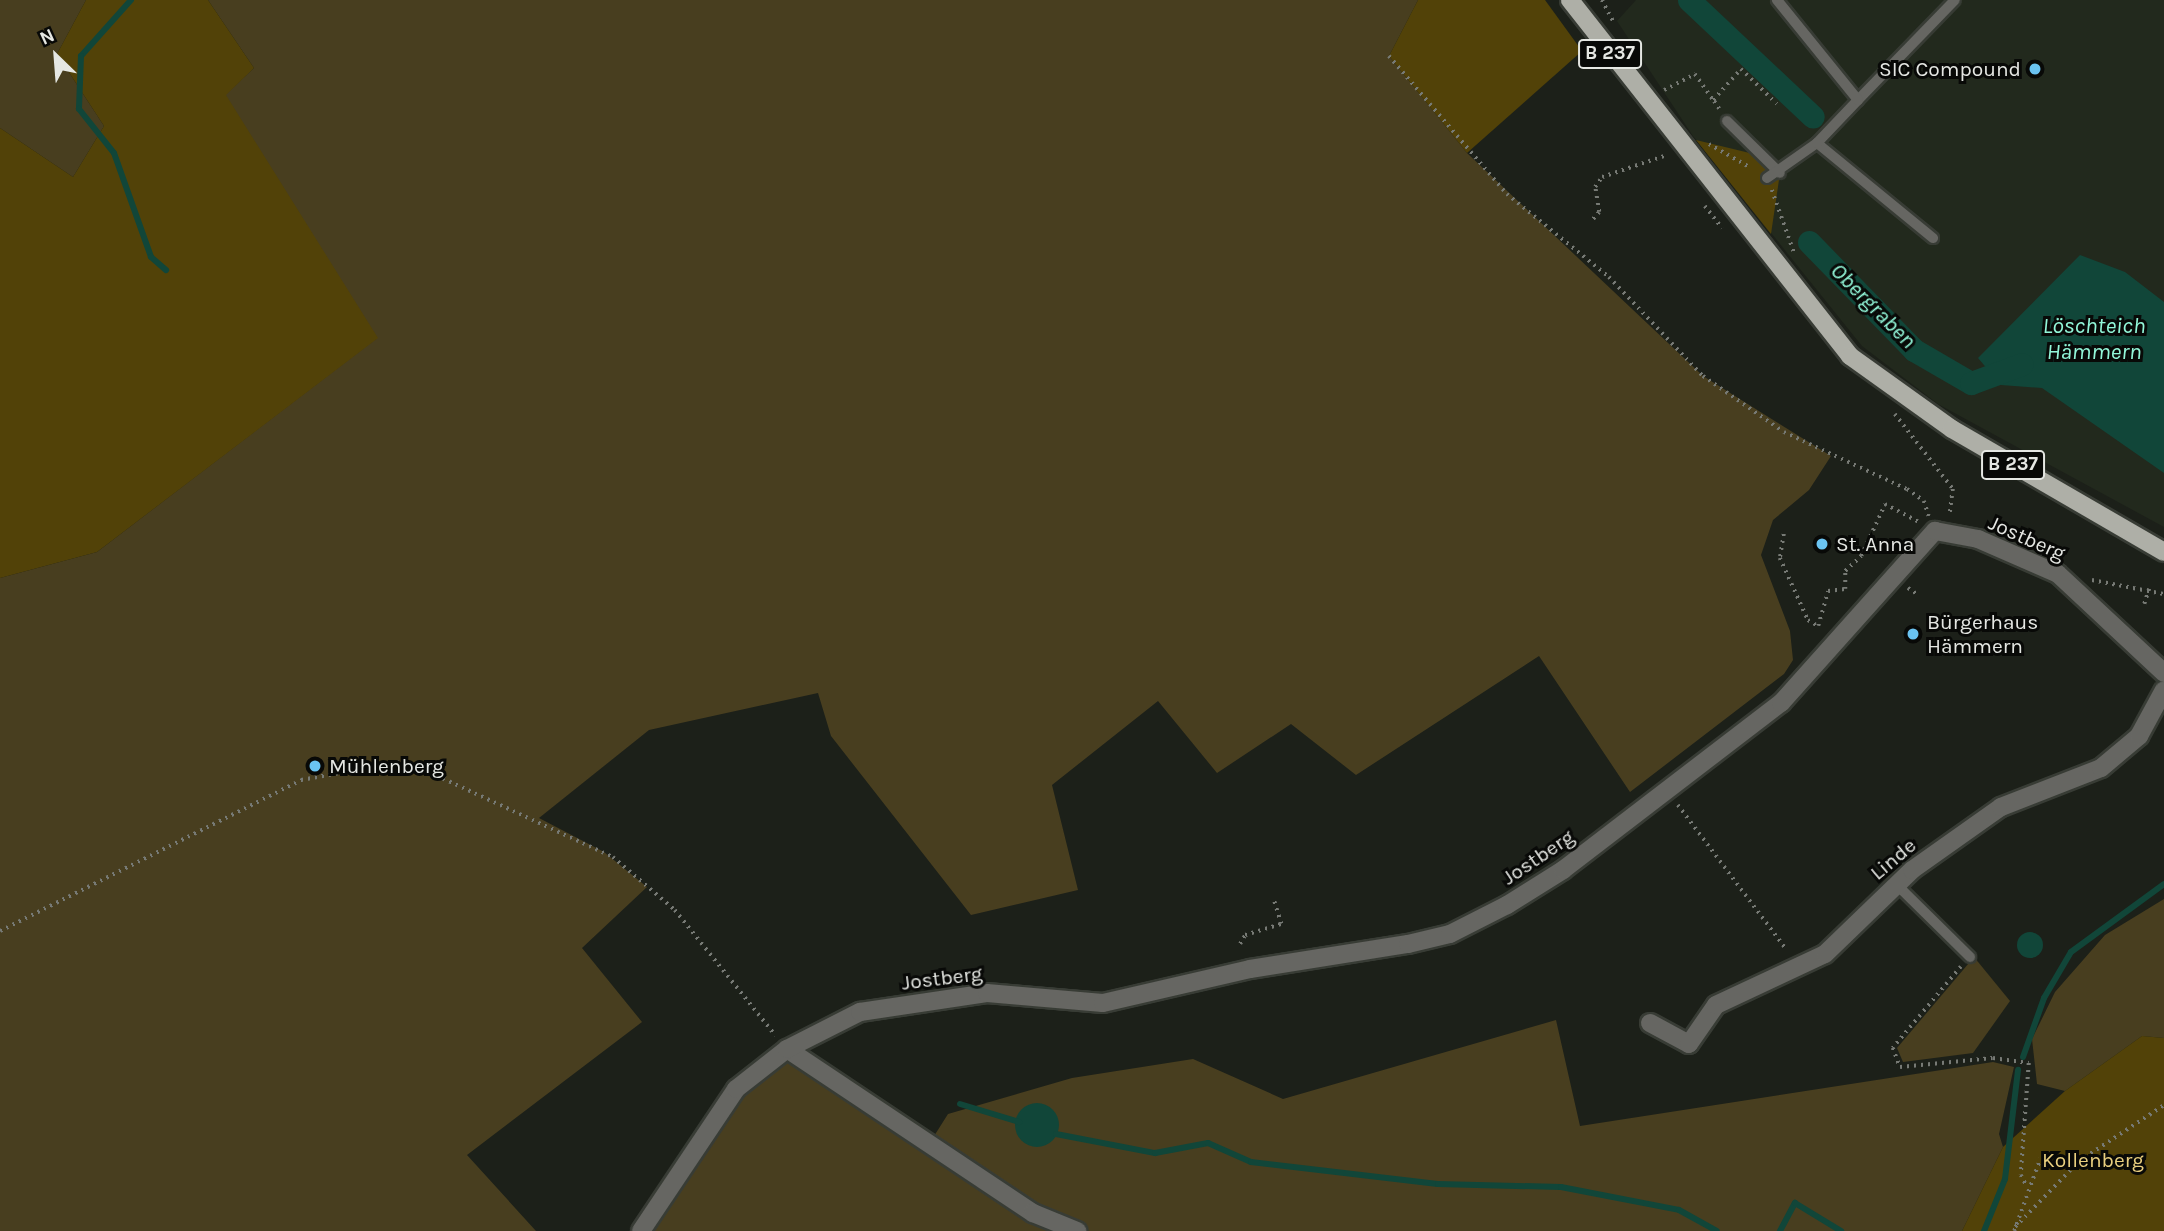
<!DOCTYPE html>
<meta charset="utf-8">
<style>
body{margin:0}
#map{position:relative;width:2164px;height:1231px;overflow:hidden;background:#1c2019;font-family:Karla,sans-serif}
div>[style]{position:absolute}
.built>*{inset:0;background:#22291d}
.green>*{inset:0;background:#483e1f}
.forest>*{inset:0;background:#524208}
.water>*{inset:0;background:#114639}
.round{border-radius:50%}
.stream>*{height:6px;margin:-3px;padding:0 3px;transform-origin:3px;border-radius:3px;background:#114639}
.canal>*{height:23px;margin:-11.5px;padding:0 11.5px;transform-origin:11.5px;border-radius:11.5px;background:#114639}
.path>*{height:3.5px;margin-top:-1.75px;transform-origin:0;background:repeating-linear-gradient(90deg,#777a75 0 2px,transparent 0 7px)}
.roads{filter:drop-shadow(2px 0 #383c35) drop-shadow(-2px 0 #383c35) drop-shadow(0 2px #383c35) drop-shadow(0 -2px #383c35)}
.lane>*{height:10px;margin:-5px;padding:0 5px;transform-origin:5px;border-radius:5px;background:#666662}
.street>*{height:18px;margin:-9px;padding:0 9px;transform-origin:9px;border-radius:9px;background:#666662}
.primary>*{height:18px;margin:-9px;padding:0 9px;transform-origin:9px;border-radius:9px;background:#aeafa7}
.dots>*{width:19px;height:19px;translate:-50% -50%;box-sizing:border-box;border:4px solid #080907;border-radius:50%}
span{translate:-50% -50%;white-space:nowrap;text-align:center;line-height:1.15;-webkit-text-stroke:6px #080907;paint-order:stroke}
.shield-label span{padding:2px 5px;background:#080907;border:2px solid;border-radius:5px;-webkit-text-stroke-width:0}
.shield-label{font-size:19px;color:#e5e7e3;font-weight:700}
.poi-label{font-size:21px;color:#e5e7e3}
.right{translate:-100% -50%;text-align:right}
.left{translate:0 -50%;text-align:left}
.street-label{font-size:21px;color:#e5e7e3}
.park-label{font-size:21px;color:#e9cf7f}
.water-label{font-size:23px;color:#92f7d9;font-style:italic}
.north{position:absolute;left:21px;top:21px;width:70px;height:70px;-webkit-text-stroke:5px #080907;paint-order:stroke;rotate:335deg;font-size:19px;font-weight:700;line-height:28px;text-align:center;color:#e5e7e3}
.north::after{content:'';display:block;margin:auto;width:24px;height:32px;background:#e5e7e3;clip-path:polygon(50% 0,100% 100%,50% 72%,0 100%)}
</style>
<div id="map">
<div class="built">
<i style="clip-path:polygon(1636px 0,2164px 0,2164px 527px,1938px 404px,1862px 346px,1693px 136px,1617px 21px)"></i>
</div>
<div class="green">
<i style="clip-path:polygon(0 0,86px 0,57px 54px,104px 126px,73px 177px,0 128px)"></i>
<i style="clip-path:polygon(208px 0,1418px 0,1389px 56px,1467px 153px,1703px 376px,1831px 456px,1809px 490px,1773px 520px,1761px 555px,1790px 631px,1793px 660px,1784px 674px,1630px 792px,1539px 656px,1356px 775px,1291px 724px,1217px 773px,1158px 701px,1052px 785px,1078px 890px,971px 915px,831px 736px,818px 693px,649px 730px,539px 818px,604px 852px,647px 887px,582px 948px,642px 1022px,467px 1155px,536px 1231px,0 1231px,0 578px,97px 552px,377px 338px,225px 95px,254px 68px)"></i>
<i style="clip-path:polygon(2164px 899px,2164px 1038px,2142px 1036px,2065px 1091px,2037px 1084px,2032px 1039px,2055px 992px,2105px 935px)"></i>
<i style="clip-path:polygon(1974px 957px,2010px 1001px,1973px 1053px,1903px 1062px,1897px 1048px)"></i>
<i style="clip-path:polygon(1556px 1020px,1580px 1126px,1993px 1062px,2014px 1067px,1999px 1134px,2003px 1147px,1962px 1231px,642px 1231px,736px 1089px,787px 1049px,929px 1144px,948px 1114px,1072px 1078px,1193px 1059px,1283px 1099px)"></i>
</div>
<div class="forest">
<i style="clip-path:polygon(86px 0,208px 0,254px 68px,226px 95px,378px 338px,97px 552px,0 578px,0 128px,73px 177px,104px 126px,57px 54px)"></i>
<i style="clip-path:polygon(1418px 0,1545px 0,1582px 51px,1467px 153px,1389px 56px)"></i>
<i style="clip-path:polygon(1696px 140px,1758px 155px,1780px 173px,1771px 234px)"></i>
<i style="clip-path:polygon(2142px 1036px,2164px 1038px,2164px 1231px,1962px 1231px,2003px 1147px,2065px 1091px)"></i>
</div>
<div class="water">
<i style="clip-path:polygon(2080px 255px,2125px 272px,2164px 302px,2164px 473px,2042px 388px,2001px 385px,1978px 358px)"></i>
<i class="round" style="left:2017px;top:932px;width:26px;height:26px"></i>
<i class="round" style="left:1015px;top:1103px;width:44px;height:44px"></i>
</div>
<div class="stream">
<i style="left:131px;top:0;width:75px;rotate:131.8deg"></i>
<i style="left:81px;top:56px;width:53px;rotate:92.2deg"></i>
<i style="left:79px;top:109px;width:56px;rotate:51.5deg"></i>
<i style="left:114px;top:153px;width:110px;rotate:70.4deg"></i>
<i style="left:151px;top:257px;width:20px;rotate:41deg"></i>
<i style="left:2023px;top:1057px;width:63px;rotate:-70.4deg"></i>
<i style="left:2044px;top:998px;width:53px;rotate:-59.6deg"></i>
<i style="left:2071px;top:952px;width:115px;rotate:-36.2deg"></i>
<i style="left:960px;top:1104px;width:62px;rotate:17deg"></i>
<i style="left:1056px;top:1134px;width:101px;rotate:10.9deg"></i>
<i style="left:1155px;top:1153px;width:54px;rotate:-10.7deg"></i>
<i style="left:1208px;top:1143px;width:47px;rotate:23.8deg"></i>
<i style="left:1251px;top:1162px;width:188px;rotate:6.7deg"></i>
<i style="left:1438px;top:1184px;width:123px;rotate:1.4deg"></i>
<i style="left:1561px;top:1187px;width:120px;rotate:11deg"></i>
<i style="left:1679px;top:1210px;width:43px;rotate:28.9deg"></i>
<i style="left:1780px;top:1231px;width:32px;rotate:-62deg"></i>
<i style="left:1795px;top:1203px;width:54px;rotate:31.3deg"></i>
<i style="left:1984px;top:1231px;width:56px;rotate:-68deg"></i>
<i style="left:2005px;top:1179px;width:110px;rotate:-83.2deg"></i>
</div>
<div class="canal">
<i style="left:1689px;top:0;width:170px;rotate:43.3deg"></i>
<i style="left:1809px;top:242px;width:151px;rotate:45.8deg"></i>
<i style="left:1914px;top:350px;width:66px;rotate:30.1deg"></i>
<i style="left:1971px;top:383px;width:54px;rotate:-20.4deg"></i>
</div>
<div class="path">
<i style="left:1602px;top:0;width:26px;rotate:62deg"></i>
<i style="left:1389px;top:56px;width:182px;rotate:49.5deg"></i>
<i style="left:1507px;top:194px;width:132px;rotate:39.1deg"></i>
<i style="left:1609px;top:277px;width:137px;rotate:46.5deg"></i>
<i style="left:1703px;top:376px;width:98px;rotate:34.7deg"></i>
<i style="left:1784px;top:432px;width:136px;rotate:24.9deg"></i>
<i style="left:1907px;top:489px;width:21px;rotate:35deg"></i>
<i style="left:1924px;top:501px;width:16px;rotate:72deg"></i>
<i style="left:1664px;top:90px;width:35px;rotate:-27deg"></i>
<i style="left:1695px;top:74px;width:32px;rotate:55deg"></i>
<i style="left:1719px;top:109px;width:11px;rotate:-124deg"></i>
<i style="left:1713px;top:100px;width:42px;rotate:-47.9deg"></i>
<i style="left:1741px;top:69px;width:50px;rotate:44.2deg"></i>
<i style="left:1709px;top:144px;width:48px;rotate:29.7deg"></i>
<i style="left:1772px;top:190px;width:66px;rotate:70.5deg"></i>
<i style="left:1705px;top:206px;width:28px;rotate:52deg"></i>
<i style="left:1593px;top:219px;width:9px;rotate:-49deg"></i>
<i style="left:1599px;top:212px;width:25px;rotate:-99deg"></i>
<i style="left:1595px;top:187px;width:12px;rotate:-55deg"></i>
<i style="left:1602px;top:177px;width:69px;rotate:-18.7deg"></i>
<i style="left:1895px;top:414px;width:95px;rotate:52.3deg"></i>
<i style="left:1953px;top:489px;width:25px;rotate:97deg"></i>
<i style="left:1784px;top:534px;width:24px;rotate:99deg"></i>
<i style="left:1780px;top:558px;width:68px;rotate:65.7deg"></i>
<i style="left:1808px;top:620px;width:12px;rotate:31deg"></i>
<i style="left:1818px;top:626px;width:36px;rotate:-74deg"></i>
<i style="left:1828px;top:591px;width:17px;rotate:-7deg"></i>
<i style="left:1845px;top:589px;width:18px;rotate:-90deg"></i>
<i style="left:1845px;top:571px;width:22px;rotate:-43deg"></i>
<i style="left:1861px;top:556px;width:57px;rotate:-65.2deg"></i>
<i style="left:1885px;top:504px;width:38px;rotate:28deg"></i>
<i style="left:2092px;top:580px;width:73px;rotate:11deg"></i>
<i style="left:1908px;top:588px;width:11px;rotate:34deg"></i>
<i style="left:2144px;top:604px;width:16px;rotate:-72deg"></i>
<i style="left:1678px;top:805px;width:181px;rotate:53.1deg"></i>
<i style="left:0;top:931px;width:337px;rotate:-26.6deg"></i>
<i style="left:301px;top:780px;width:106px;rotate:-10.4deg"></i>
<i style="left:405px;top:761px;width:229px;rotate:24.8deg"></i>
<i style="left:613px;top:857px;width:82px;rotate:40.5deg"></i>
<i style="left:675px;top:910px;width:161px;rotate:51.3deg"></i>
<i style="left:1240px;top:944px;width:10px;rotate:-61deg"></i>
<i style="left:1245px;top:935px;width:38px;rotate:-17deg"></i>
<i style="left:1281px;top:924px;width:24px;rotate:-107deg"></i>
<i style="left:1961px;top:967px;width:106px;rotate:130deg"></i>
<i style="left:1893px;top:1048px;width:20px;rotate:70deg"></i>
<i style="left:1900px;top:1067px;width:93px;rotate:-5.5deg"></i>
<i style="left:1993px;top:1058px;width:36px;rotate:8deg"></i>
<i style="left:2029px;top:1063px;width:112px;rotate:94.1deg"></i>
<i style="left:2021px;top:1175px;width:11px;rotate:63deg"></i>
<i style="left:2015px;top:1227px;width:92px;rotate:-45.9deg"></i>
<i style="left:2079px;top:1161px;width:102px;rotate:-33.4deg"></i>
<i style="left:2014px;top:1231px;width:77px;rotate:-70.1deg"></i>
</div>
<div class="roads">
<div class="lane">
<i style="left:1858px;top:100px;width:139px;rotate:-45.9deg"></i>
<i style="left:1727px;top:121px;width:74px;rotate:44.5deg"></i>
<i style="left:1817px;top:143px;width:150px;rotate:39.3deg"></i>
<i style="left:1767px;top:178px;width:61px;rotate:-35deg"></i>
<i style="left:1817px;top:143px;width:59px;rotate:-46.4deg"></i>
<i style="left:1858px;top:100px;width:129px;rotate:-129deg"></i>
<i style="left:1896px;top:884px;width:104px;rotate:44.6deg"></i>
</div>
<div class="street">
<i style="left:1650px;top:1023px;width:44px;rotate:28.3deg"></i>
<i style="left:1689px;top:1044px;width:47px;rotate:-55.3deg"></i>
<i style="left:1716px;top:1005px;width:120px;rotate:-25.1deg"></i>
<i style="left:1825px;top:954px;width:121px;rotate:-44deg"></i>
<i style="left:1912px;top:870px;width:109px;rotate:-35.3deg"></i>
<i style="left:2001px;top:807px;width:107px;rotate:-21.3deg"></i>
<i style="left:2101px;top:768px;width:50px;rotate:-40.1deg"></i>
<i style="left:2139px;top:736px;width:52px;rotate:-61.5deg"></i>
<i style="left:787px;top:1049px;width:296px;rotate:33.7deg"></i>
<i style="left:1033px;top:1213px;width:48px;rotate:22.2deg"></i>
<i style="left:641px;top:1231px;width:171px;rotate:-56.2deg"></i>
<i style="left:736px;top:1089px;width:65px;rotate:-38.1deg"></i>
<i style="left:787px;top:1049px;width:82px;rotate:-26.9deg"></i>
<i style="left:860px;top:1012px;width:128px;rotate:-8.5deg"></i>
<i style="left:987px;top:993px;width:116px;rotate:4.9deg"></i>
<i style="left:1103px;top:1003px;width:151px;rotate:-13deg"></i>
<i style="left:1250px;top:969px;width:160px;rotate:-9deg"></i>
<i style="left:1408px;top:944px;width:43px;rotate:-13.4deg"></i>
<i style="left:1450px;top:934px;width:64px;rotate:-27deg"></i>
<i style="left:1507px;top:905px;width:66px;rotate:-32deg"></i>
<i style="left:1563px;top:870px;width:275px;rotate:-37.5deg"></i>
<i style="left:1781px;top:703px;width:231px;rotate:-48.2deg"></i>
<i style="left:1935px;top:531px;width:44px;rotate:10.5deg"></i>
<i style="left:1978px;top:539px;width:87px;rotate:23.6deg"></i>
<i style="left:2058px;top:574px;width:145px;rotate:43deg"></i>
</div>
<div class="primary">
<i style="left:1570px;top:0;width:453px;rotate:51.8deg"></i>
<i style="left:1850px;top:356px;width:125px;rotate:35.6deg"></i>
<i style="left:1952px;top:429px;width:245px;rotate:30.1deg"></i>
</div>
</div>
<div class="dots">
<i style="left:2035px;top:69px;background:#6ac3f1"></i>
<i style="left:1822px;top:544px;background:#6ac3f1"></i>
<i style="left:1913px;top:634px;background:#6ac3f1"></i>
<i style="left:315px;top:766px;background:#6ac3f1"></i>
</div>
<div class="shield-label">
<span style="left:1610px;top:54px">B 237</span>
<span style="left:2013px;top:465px">B 237</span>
</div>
<div class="poi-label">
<span class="right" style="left:2021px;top:69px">SIC Compound</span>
<span class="left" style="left:1836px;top:544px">St. Anna</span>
<span class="left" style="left:1927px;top:634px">Bürgerhaus<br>Hämmern</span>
<span class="left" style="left:329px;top:766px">Mühlenberg</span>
</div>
<div class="street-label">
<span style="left:2027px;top:538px;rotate:24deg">Jostberg</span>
<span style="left:1538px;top:857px;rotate:-34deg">Jostberg</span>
<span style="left:1893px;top:859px;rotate:-40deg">Linde</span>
<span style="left:942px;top:978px;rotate:-7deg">Jostberg</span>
</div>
<div class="park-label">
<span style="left:2093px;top:1160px">Kollenberg</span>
</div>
<div class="water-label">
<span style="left:1873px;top:306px;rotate:45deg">Obergraben</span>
<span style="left:2094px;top:339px">Löschteich<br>Hämmern</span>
</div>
<div class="north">N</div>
</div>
